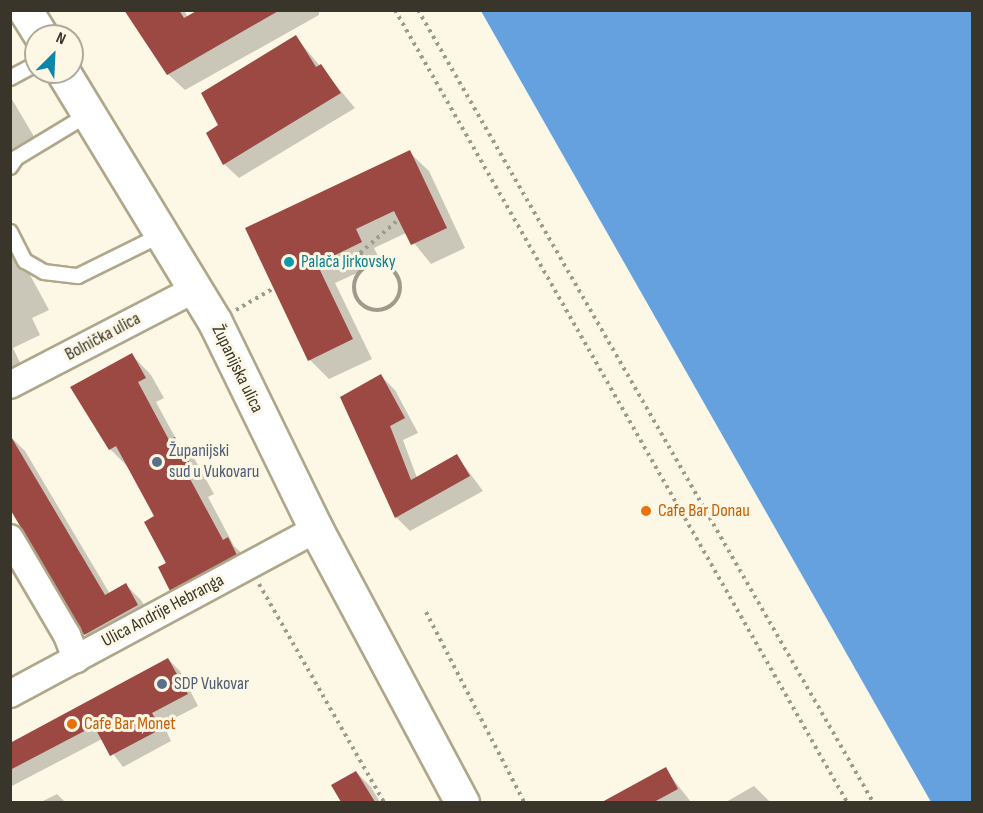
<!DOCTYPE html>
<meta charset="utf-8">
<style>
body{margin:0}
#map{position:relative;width:983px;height:813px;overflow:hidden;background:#fdf8e6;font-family:"Sofia Sans Condensed",sans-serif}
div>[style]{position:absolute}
.water>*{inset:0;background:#65a1df}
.shadow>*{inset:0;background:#0003}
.building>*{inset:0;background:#9c4944}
.path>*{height:4px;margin-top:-2px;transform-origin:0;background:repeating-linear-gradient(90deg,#9f9b8c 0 3px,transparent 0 7.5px)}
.path>.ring{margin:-2px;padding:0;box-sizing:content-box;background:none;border:4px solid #9f9b8c;border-radius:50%}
.roads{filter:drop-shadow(2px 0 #afa78a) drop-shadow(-2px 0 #afa78a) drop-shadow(0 2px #afa78a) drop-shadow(0 -2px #afa78a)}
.service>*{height:14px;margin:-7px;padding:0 7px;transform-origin:7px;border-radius:7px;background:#fff}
.minor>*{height:26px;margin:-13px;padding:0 13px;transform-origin:13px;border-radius:13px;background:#fff}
.primary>*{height:33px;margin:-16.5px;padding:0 16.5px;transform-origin:16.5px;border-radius:16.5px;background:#fff}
.dots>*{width:16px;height:16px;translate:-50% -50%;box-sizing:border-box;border:3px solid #fdf8e6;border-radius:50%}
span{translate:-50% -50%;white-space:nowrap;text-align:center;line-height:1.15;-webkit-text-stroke:6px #fdf8e6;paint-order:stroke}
.culture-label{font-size:18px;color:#0d838f}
.left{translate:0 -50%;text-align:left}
.street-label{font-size:18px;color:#39352a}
.service-label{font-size:18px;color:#4e5e75}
.food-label{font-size:18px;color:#c56008}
.frame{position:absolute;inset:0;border:12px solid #39352a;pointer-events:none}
.north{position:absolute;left:24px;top:24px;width:60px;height:60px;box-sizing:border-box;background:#fdf8e6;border:2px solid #afaa9b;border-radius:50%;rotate:24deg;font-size:16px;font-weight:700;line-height:24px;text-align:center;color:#39352a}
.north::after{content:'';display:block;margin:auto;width:21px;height:27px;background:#0b87aa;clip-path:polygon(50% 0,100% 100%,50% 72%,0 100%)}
</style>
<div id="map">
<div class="water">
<i style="clip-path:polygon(481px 11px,972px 11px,972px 802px,931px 802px)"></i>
</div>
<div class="shadow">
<i style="clip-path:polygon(126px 10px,184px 10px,188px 18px,201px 10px,319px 10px,319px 15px,185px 90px,168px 74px)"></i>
<i style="clip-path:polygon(295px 36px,355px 108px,239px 178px,224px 164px,220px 126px)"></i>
<i style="clip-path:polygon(10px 96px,42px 150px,10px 168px)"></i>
<i style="clip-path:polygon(409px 152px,429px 171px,465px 248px,431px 264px,406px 233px,374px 248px,381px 262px,335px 283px,372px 359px,329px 379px,310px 360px,247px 229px)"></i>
<i style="clip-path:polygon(10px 238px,49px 310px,32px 318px,40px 335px,13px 348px,23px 369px,10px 376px)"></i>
<i style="clip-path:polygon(132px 355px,151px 375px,164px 398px,156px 402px,177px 441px,194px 458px,214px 494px,208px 497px,234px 546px,247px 558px,191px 609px,171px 590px,156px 517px,130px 469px,110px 449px)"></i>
<i style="clip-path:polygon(381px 376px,395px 390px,418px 433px,403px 440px,417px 478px,457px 456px,483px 491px,410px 531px,396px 517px)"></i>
<i style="clip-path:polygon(10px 436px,25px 451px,110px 594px,126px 585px,141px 600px,152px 620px,100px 649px,85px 634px)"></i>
<i style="clip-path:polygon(168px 659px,180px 671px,198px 706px,163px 724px,171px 741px,123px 767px,102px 739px,10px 787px,10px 744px)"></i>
<i style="clip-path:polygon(665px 769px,691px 802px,605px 802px)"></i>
<i style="clip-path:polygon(356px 772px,371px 787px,380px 802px,342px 802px,333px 786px)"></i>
<i style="clip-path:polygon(754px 786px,770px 802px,726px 802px)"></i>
<i style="clip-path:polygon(57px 794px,65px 802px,41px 802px)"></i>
</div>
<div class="building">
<i style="clip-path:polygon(124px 10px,179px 10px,184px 18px,198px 10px,280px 10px,167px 75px)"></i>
<i style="clip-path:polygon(296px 35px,316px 67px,321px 64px,341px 93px,223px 165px,206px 133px,218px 125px,201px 93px)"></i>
<i style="clip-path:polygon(410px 150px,447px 228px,411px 245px,394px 211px,356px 229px,362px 242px,317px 264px,353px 339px,308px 361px,245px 228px)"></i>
<i style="clip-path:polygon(132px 353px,146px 378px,138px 382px,169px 440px,175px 437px,196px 474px,189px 477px,223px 540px,228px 537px,237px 555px,170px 591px,158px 567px,166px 563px,144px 522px,154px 516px,116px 446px,109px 450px,70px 387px)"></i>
<i style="clip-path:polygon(381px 374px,405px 418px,390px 426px,411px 480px,457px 454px,470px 476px,395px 518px,340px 397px)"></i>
<i style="clip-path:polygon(10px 435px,105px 595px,126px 583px,138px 605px,84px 635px,10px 509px)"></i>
<i style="clip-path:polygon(168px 658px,188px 694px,152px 713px,161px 729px,110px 756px,94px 726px,10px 770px,10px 743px)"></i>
<i style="clip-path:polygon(666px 767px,678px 789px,654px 802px,602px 802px)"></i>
<i style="clip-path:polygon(356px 771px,375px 802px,341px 802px,331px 785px)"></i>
</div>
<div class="path">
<i style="left:395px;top:10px;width:912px;rotate:60.29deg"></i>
<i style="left:418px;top:10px;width:913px;rotate:60.12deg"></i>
<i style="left:360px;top:253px;width:15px;rotate:62deg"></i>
<i class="ring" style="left:354px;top:264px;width:42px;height:42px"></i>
<i style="left:319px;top:269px;width:44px;rotate:-21.3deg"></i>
<i style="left:360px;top:253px;width:50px;rotate:-41deg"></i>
<i style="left:236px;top:310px;width:44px;rotate:-30.1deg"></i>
<i style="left:259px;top:584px;width:251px;rotate:60.2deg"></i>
<i style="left:426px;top:612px;width:214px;rotate:62.7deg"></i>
</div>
<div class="roads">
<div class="service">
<i style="left:10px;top:78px;width:30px;rotate:-28deg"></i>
<i style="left:10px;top:167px;width:11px;rotate:-56deg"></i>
<i style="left:16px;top:158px;width:85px;rotate:-31.1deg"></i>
<i style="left:10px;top:232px;width:33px;rotate:63deg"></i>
<i style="left:25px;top:261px;width:22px;rotate:30deg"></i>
<i style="left:44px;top:272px;width:34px;rotate:7deg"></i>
<i style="left:78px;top:276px;width:95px;rotate:-26.3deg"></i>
</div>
<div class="minor">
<i style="left:10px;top:385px;width:208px;rotate:-27.4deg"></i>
<i style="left:10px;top:538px;width:113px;rotate:59.6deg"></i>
<i style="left:67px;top:635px;width:26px;rotate:69deg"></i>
<i style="left:10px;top:694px;width:348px;rotate:-28.3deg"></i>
</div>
<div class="primary">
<i style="left:25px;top:10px;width:31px;rotate:58deg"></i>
<i style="left:63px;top:72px;width:293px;rotate:58.7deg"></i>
<i style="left:215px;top:322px;width:230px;rotate:64deg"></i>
<i style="left:316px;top:529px;width:310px;rotate:61.9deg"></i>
</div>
</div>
<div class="dots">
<i style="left:289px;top:262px;background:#0f9aa8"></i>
<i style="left:157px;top:462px;background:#5c6f8a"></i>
<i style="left:646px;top:511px;background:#e8710a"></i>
<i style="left:162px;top:684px;background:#5c6f8a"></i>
<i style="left:72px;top:724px;background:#e8710a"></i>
</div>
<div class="culture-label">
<span class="left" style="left:301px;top:262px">Palača Jirkovsky</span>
</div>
<div class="street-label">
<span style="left:103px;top:337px;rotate:-28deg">Bolnička ulica</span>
<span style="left:237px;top:369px;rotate:64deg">Županijska ulica</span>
<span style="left:163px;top:611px;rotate:-28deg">Ulica Andrije Hebranga</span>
</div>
<div class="service-label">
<span class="left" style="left:169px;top:462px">Županijski<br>sud u Vukovaru</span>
<span class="left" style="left:174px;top:684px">SDP Vukovar</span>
</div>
<div class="food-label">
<span class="left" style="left:658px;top:511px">Cafe Bar Donau</span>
<span class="left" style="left:84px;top:724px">Cafe Bar Monet</span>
</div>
<div class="frame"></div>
<div class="north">N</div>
</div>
